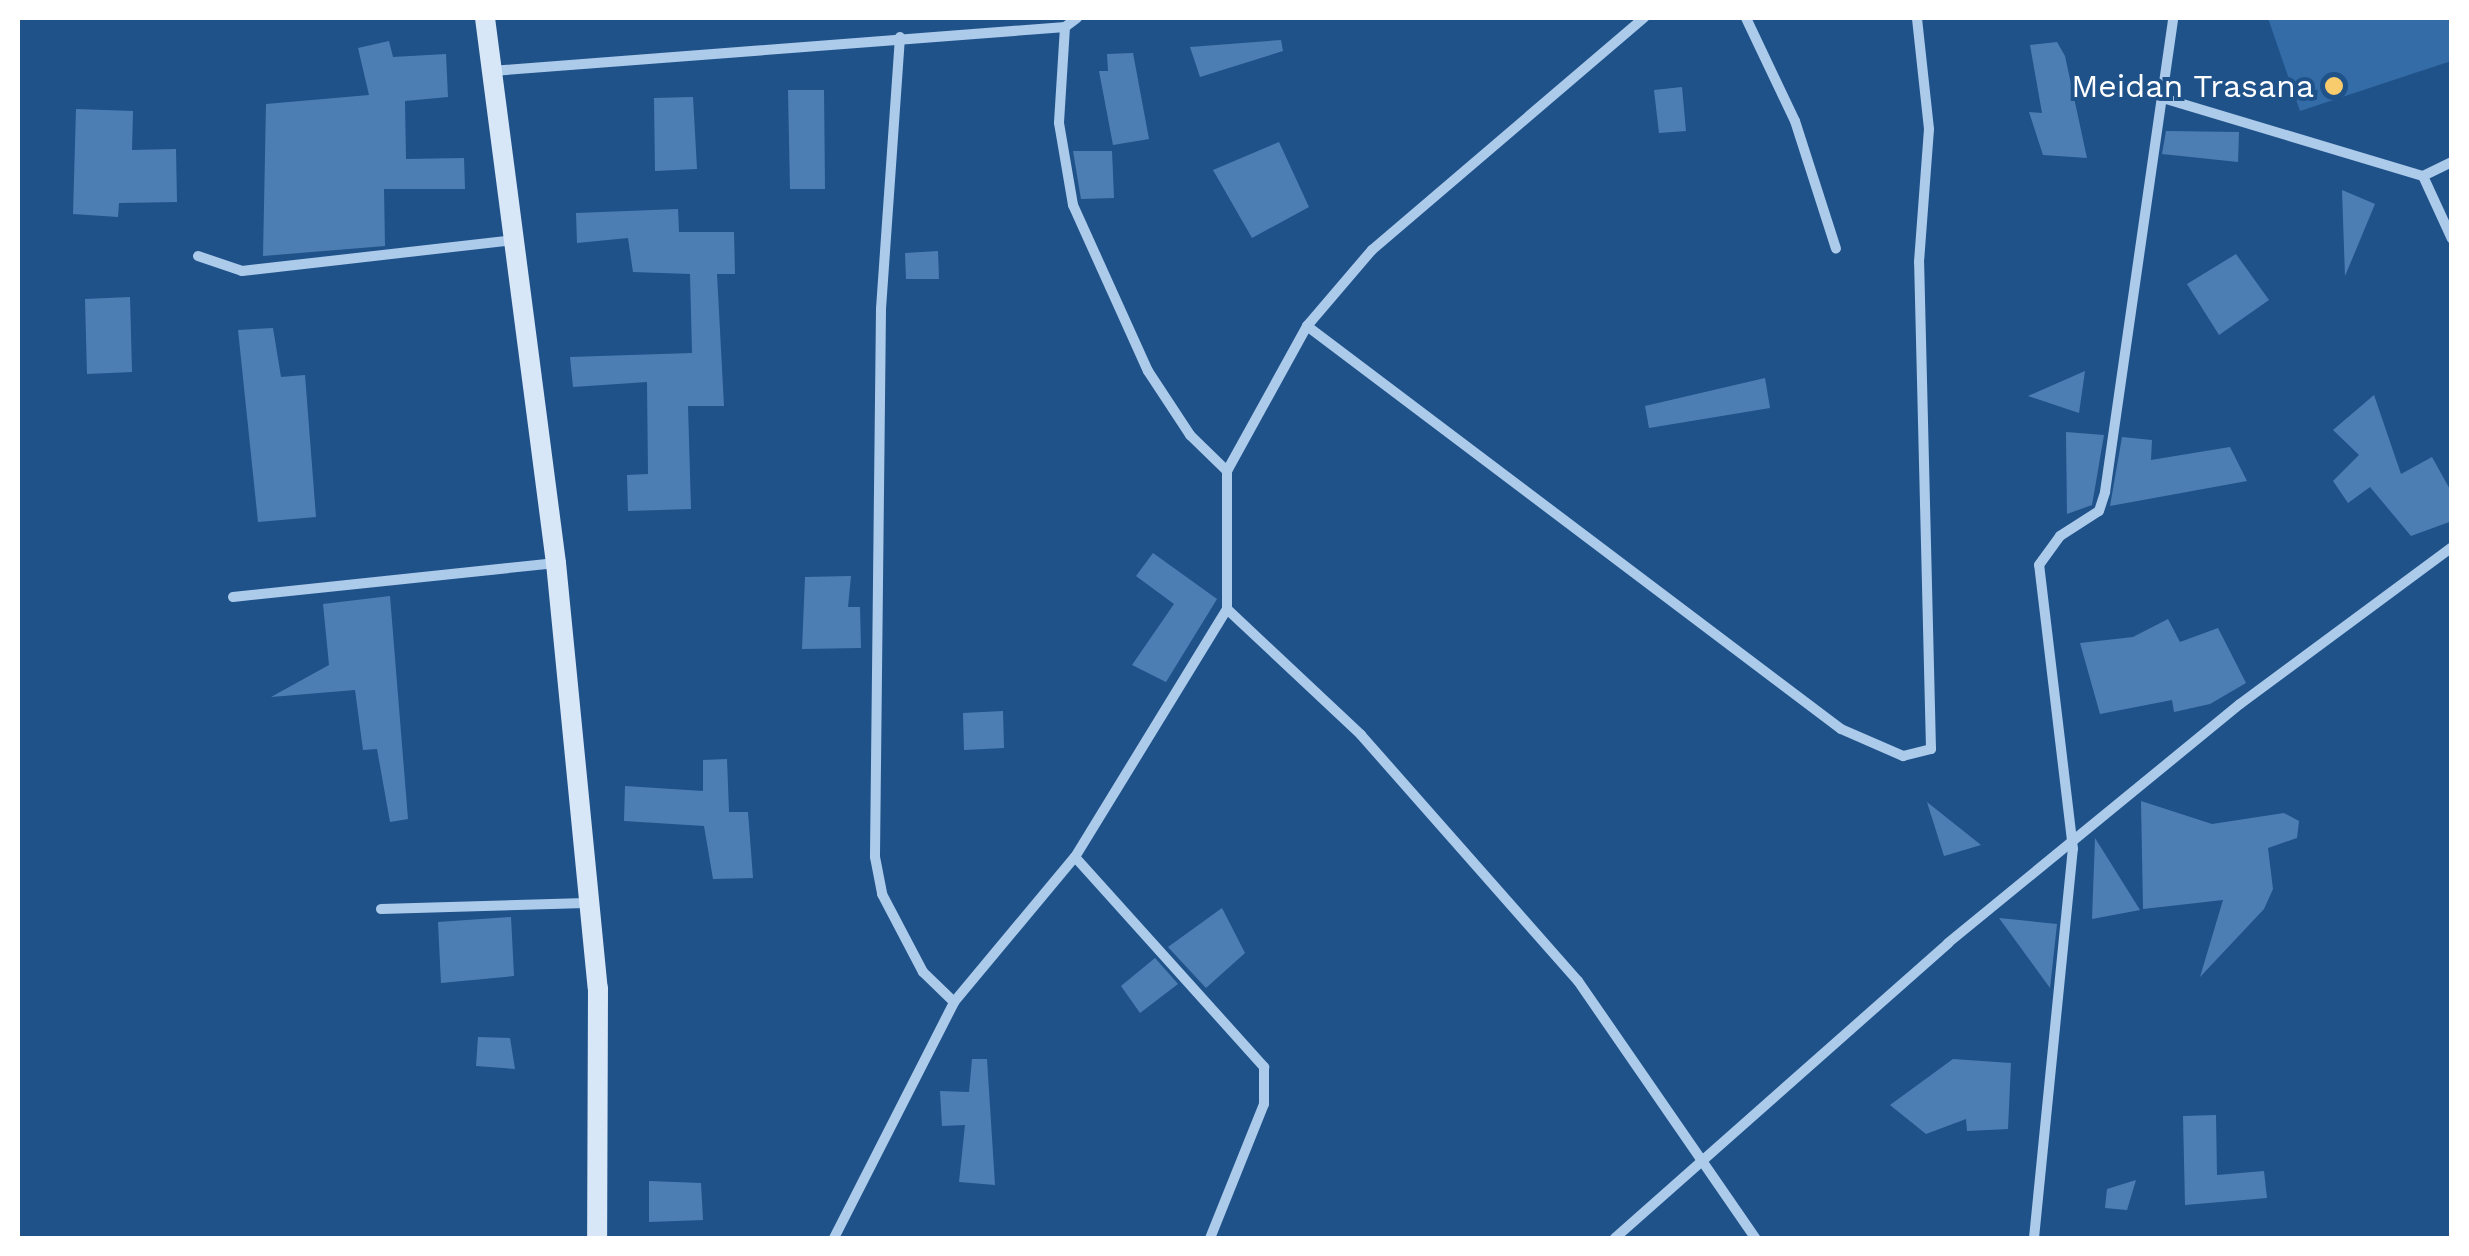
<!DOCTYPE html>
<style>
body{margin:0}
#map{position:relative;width:2469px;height:1256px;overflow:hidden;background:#20528a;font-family:"Work Sans",sans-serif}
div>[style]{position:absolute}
.green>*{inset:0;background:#346ca7}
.building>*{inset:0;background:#4d7eb3}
.minor>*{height:10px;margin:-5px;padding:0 5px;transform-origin:5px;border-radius:5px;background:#accbeb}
.secondary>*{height:20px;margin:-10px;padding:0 10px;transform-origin:10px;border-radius:10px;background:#d8e7f8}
.dots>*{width:28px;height:28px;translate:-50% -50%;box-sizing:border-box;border:5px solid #20528a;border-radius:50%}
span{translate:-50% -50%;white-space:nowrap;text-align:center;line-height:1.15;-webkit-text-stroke:8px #20528a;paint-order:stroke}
.poi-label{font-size:32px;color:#fff}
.right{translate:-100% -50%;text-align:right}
.frame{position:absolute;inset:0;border:20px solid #fff;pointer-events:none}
</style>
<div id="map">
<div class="green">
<i style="clip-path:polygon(2268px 18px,2451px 18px,2451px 61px,2300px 111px)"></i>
</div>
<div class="building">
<i style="clip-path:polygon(1281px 40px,1283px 51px,1200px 77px,1190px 47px)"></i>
<i style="clip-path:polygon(389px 41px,393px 57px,446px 54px,448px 97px,405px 101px,406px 159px,464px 158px,465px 189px,384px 189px,385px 246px,263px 256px,266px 104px,369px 95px,358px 48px)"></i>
<i style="clip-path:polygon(2057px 42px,2065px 56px,2087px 158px,2043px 155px,2029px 112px,2042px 113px,2030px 45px)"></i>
<i style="clip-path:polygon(1133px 53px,1149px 139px,1113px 145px,1099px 71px,1108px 71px,1107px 54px)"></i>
<i style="clip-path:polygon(1682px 87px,1686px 131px,1659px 133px,1654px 90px)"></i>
<i style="clip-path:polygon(788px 90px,824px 90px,825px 189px,790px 189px)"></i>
<i style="clip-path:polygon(693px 97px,697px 169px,655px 171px,654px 98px)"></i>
<i style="clip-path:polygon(76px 109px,133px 111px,132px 150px,176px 149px,177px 202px,119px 203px,118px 217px,73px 214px)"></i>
<i style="clip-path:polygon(2166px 131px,2239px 132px,2238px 162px,2162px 154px)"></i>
<i style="clip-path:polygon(1279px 142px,1309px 207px,1252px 238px,1213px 170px)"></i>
<i style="clip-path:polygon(1073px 151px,1112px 151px,1114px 198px,1081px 199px)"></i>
<i style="clip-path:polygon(2342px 190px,2375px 204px,2345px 276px)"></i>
<i style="clip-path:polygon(678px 209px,679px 232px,734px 232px,735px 274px,717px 274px,724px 406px,688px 406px,691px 509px,628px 511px,627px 475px,648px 474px,647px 382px,573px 387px,570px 357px,692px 353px,690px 274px,633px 272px,628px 238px,577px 243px,576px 213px)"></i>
<i style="clip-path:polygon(938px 251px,939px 279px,906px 279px,905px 253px)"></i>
<i style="clip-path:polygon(2236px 254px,2269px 300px,2219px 335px,2187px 284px)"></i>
<i style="clip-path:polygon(130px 297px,132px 372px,87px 374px,85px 299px)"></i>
<i style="clip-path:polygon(273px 328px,281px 377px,305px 375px,316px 517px,258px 522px,238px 330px)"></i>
<i style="clip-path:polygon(2085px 371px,2079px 413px,2028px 396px)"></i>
<i style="clip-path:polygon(1765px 378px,1770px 408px,1649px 428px,1645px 406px)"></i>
<i style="clip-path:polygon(2374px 395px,2401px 474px,2432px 457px,2452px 493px,2452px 521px,2411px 536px,2370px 487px,2348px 503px,2333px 481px,2359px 455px,2333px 430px)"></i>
<i style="clip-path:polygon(2066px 432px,2104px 435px,2092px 505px,2067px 514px)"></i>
<i style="clip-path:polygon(2122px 437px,2152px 440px,2151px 460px,2230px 447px,2247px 481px,2110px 506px)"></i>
<i style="clip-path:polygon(1153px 553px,1217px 599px,1166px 682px,1132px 665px,1174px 604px,1136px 576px)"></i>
<i style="clip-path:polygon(851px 576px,848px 607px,860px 607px,861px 648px,802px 649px,805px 577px)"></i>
<i style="clip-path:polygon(390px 596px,408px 819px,390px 822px,377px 749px,363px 750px,355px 690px,271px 697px,329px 665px,323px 604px)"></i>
<i style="clip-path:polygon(2168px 619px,2180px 642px,2218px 628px,2246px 683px,2210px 704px,2174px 712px,2172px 700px,2100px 714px,2080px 643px,2133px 637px)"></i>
<i style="clip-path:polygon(1003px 711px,1004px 748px,964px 750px,963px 713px)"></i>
<i style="clip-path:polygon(727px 759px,729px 812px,748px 812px,753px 878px,713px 879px,704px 826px,624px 821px,625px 786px,703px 791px,703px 760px)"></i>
<i style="clip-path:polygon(2141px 801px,2212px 824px,2284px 813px,2299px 821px,2297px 838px,2268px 848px,2273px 889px,2264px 909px,2200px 977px,2223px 900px,2143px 909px)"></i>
<i style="clip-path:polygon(1927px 802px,1981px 845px,1944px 856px)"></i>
<i style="clip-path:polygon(2095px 838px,2140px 910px,2092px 919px)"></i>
<i style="clip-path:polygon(1222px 908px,1245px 953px,1206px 988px,1168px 947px)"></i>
<i style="clip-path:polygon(511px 917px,514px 976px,441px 983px,438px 922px)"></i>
<i style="clip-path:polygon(1999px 918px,2057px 924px,2050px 988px)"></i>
<i style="clip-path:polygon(1155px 958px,1178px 984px,1140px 1013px,1121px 986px)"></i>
<i style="clip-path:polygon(478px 1037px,510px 1038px,515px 1069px,476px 1066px)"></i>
<i style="clip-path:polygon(972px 1059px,987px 1059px,995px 1185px,959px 1182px,965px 1125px,942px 1126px,940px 1091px,969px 1092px)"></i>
<i style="clip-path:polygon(1953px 1059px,2011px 1063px,2008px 1129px,1967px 1131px,1966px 1119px,1926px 1134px,1890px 1105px)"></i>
<i style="clip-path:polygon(2216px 1115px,2217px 1175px,2264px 1171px,2267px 1198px,2185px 1205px,2183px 1116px)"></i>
<i style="clip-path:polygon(2136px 1180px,2127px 1210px,2105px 1208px,2107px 1189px)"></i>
<i style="clip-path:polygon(649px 1181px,701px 1183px,703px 1220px,649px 1222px)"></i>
</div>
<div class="minor">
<i style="left:1746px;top:18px;width:114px;rotate:64.6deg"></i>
<i style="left:1795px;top:121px;width:134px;rotate:72.2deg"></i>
<i style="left:1065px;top:27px;width:96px;rotate:93.6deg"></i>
<i style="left:1059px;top:123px;width:83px;rotate:80.3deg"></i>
<i style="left:1073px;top:205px;width:182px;rotate:65.7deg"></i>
<i style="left:1148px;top:371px;width:77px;rotate:56.7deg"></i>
<i style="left:1190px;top:435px;width:52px;rotate:44.2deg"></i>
<i style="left:900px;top:37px;width:273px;rotate:94deg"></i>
<i style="left:881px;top:309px;width:548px;rotate:90.63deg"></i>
<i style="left:875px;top:857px;width:38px;rotate:79deg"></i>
<i style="left:882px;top:894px;width:88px;rotate:62.3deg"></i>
<i style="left:923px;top:972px;width:43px;rotate:44.1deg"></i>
<i style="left:492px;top:71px;width:575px;rotate:-4.39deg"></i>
<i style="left:1065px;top:27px;width:15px;rotate:-37deg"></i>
<i style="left:2166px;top:99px;width:268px;rotate:16.7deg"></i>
<i style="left:2423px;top:176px;width:32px;rotate:-26deg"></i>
<i style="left:2423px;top:176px;width:69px;rotate:65.3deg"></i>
<i style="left:198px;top:256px;width:46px;rotate:18.8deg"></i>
<i style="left:242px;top:271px;width:275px;rotate:-6.5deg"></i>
<i style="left:1307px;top:326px;width:669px;rotate:37.04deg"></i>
<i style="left:1841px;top:729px;width:68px;rotate:23.5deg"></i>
<i style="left:1903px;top:756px;width:29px;rotate:-14deg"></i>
<i style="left:1931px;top:749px;width:487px;rotate:-91.4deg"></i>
<i style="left:1919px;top:262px;width:133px;rotate:-85.7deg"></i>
<i style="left:1929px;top:129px;width:112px;rotate:-96.2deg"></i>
<i style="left:233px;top:597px;width:325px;rotate:-6deg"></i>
<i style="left:1227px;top:609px;width:184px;rotate:43.2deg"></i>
<i style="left:1361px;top:735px;width:328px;rotate:48.6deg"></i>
<i style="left:1578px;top:981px;width:312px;rotate:55.4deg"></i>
<i style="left:1075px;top:857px;width:283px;rotate:48deg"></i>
<i style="left:1264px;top:1067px;width:37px;rotate:90deg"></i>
<i style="left:1264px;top:1104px;width:144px;rotate:111.9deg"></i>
<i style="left:381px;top:909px;width:205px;rotate:-1.7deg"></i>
<i style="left:834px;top:1238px;width:265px;rotate:-63deg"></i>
<i style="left:954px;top:1002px;width:189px;rotate:-50.2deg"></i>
<i style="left:1075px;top:857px;width:291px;rotate:-58.5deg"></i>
<i style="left:1227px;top:609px;width:138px;rotate:-90deg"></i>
<i style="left:1227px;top:471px;width:166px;rotate:-61.1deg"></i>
<i style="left:1307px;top:326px;width:100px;rotate:-49.5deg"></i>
<i style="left:1372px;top:250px;width:358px;rotate:-40.5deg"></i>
<i style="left:1615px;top:1238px;width:445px;rotate:-41.5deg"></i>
<i style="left:1948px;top:943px;width:377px;rotate:-39.3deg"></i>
<i style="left:2240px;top:704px;width:264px;rotate:-36.5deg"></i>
<i style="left:2034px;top:1238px;width:391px;rotate:-84.3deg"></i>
<i style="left:2073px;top:849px;width:286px;rotate:-96.8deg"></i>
<i style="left:2039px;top:565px;width:36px;rotate:-54deg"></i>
<i style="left:2060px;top:536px;width:46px;rotate:-32.7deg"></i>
<i style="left:2099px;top:511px;width:20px;rotate:-72deg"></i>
<i style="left:2105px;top:492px;width:479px;rotate:-81.8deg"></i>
</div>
<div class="secondary">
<i style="left:485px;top:18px;width:550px;rotate:82.58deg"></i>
<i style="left:556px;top:563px;width:427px;rotate:84.4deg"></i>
<i style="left:598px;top:988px;width:250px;rotate:90.2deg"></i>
</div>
<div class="dots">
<i style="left:2334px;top:86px;background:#f8cb6d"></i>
</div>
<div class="poi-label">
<span class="right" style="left:2314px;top:86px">Meidan Trasana</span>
</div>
<div class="frame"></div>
</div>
